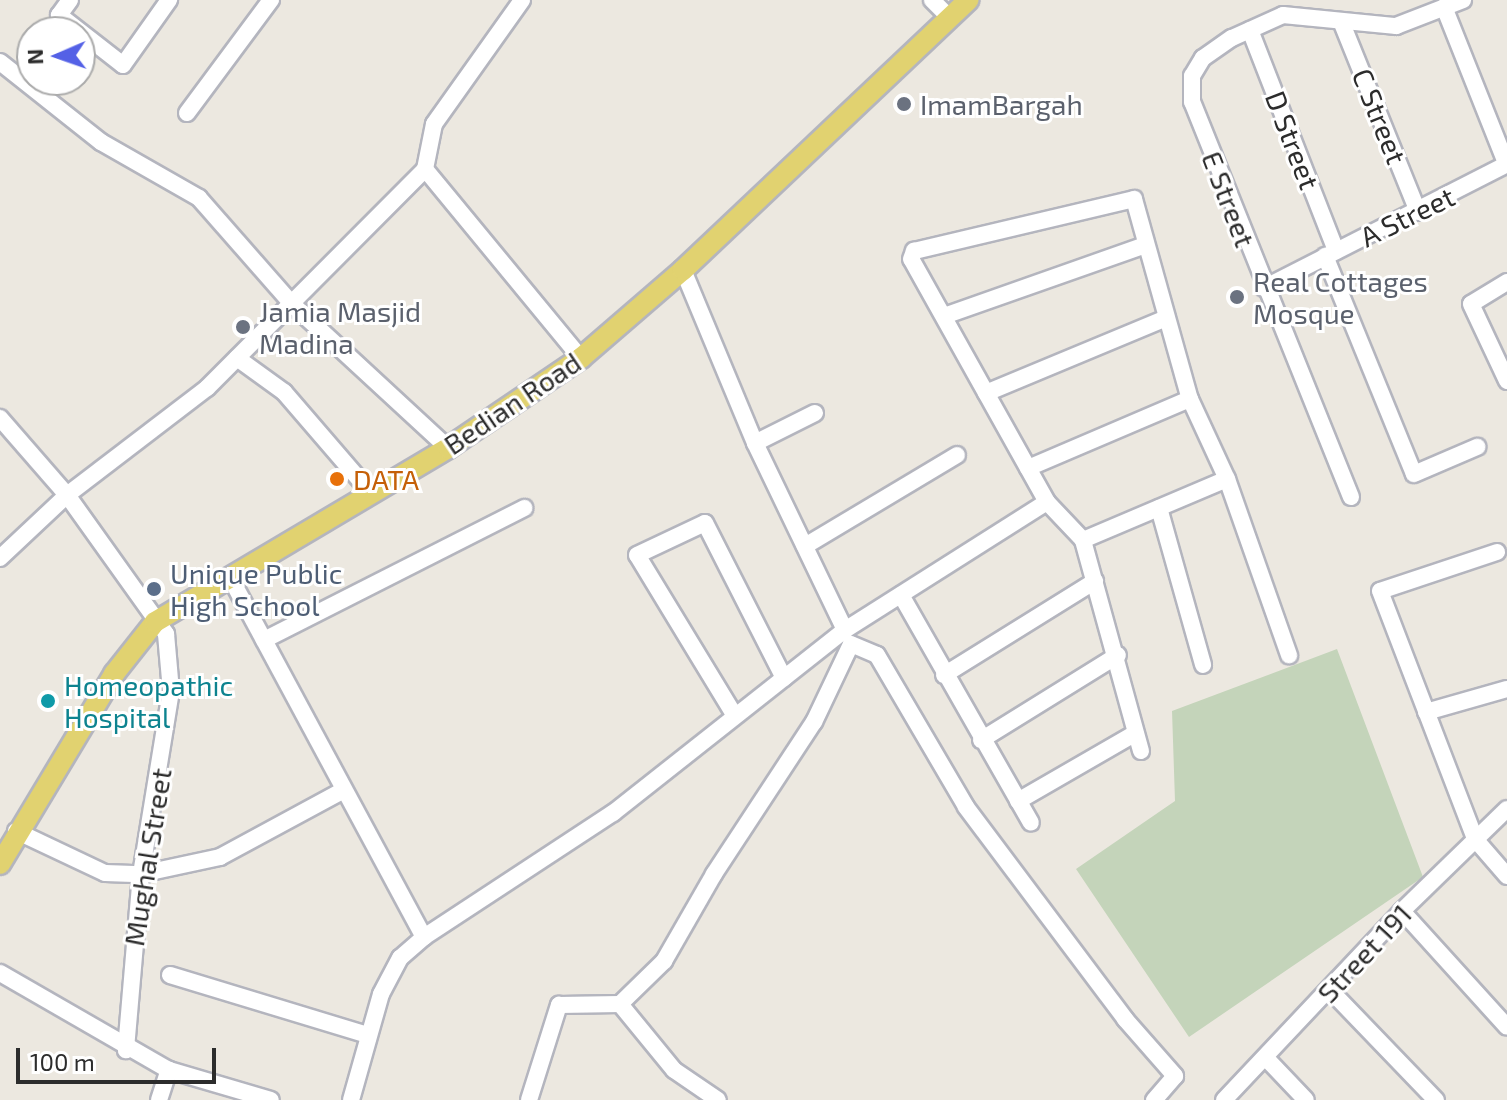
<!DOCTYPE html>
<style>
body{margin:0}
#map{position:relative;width:1507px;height:1100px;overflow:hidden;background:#ece8e0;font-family:"Exo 2",sans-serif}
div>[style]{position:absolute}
.cemetery>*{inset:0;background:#c4d4ba}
.roads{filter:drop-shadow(2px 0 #b4b5be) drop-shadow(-2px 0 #b4b5be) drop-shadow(0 2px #b4b5be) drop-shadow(0 -2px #b4b5be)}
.minor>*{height:16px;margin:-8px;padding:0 8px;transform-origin:8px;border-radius:8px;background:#fff}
.major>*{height:20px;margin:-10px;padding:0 10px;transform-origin:10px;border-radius:10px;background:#e1d270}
.dots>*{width:22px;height:22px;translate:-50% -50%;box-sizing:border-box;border:4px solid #fff;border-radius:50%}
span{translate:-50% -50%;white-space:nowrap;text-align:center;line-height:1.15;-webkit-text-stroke:6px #fff;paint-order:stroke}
.worship-label{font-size:28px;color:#5b616d}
.left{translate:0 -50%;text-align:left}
.street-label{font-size:28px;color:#2c2c2c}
.food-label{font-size:28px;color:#c56008}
.service-label{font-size:28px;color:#4e5e75}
.culture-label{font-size:28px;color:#0d838f}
.north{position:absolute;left:16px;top:16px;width:80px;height:80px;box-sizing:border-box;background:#fff;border:2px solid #ababab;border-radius:50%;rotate:268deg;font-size:22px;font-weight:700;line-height:32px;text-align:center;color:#2c2c2c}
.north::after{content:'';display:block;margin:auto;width:28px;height:36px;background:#5461e6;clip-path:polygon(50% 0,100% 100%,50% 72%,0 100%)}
.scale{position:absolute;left:16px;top:1048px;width:200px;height:36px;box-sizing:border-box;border:4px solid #2c2c2c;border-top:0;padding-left:10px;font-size:24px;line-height:28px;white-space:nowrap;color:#2c2c2c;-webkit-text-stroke:6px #fff;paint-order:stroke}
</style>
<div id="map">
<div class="cemetery">
<i style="clip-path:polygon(1337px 649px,1423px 877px,1189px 1037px,1076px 869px,1175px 801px,1172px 711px)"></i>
</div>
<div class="roads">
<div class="minor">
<i style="left:70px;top:0;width:19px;rotate:126deg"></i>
<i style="left:59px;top:15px;width:81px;rotate:38deg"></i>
<i style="left:123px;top:65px;width:80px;rotate:-54.7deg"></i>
<i style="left:932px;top:0;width:25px;rotate:45deg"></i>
<i style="left:1444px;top:7px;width:170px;rotate:68.3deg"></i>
<i style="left:1341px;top:21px;width:206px;rotate:68deg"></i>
<i style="left:1250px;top:30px;width:237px;rotate:68.7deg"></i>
<i style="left:0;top:62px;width:129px;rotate:38.4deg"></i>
<i style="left:101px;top:142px;width:113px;rotate:29.7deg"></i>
<i style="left:199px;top:198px;width:141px;rotate:48.7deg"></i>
<i style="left:292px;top:304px;width:212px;rotate:42.7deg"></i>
<i style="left:187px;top:113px;width:141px;rotate:-53.4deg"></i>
<i style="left:425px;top:169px;width:46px;rotate:-78.7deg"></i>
<i style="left:434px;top:124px;width:152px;rotate:-54.6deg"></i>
<i style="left:1325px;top:256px;width:235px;rotate:67.8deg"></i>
<i style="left:1414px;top:474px;width:69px;rotate:-23.2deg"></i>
<i style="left:683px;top:270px;width:187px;rotate:67.4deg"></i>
<i style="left:755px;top:443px;width:208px;rotate:64.3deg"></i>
<i style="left:1507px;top:282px;width:42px;rotate:148.6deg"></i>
<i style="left:1471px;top:304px;width:85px;rotate:64.9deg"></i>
<i style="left:1264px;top:288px;width:273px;rotate:-27deg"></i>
<i style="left:944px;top:316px;width:214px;rotate:-19.4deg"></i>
<i style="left:237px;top:358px;width:58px;rotate:35.9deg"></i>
<i style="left:284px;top:392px;width:132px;rotate:49.3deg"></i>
<i style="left:986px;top:393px;width:195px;rotate:-22.6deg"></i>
<i style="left:0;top:418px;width:102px;rotate:49deg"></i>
<i style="left:67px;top:495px;width:171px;rotate:54.5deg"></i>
<i style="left:166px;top:634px;width:57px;rotate:85deg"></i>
<i style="left:171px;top:691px;width:185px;rotate:99.3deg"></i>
<i style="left:141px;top:874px;width:177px;rotate:94.9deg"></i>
<i style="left:755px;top:443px;width:67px;rotate:-26.6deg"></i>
<i style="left:1028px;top:468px;width:176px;rotate:-23.1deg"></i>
<i style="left:1351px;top:497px;width:426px;rotate:-111.9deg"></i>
<i style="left:1192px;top:102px;width:26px;rotate:-90deg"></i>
<i style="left:1192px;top:76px;width:21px;rotate:-59deg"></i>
<i style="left:1203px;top:58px;width:35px;rotate:-35deg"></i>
<i style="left:1232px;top:38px;width:56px;rotate:-24.3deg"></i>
<i style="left:1283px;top:15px;width:114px;rotate:5.6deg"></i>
<i style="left:1396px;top:26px;width:72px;rotate:-21.2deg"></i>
<i style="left:1159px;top:508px;width:163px;rotate:74.3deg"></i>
<i style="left:1083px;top:540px;width:156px;rotate:-23deg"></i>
<i style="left:805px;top:546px;width:177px;rotate:-30.9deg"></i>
<i style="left:1497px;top:552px;width:123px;rotate:161.6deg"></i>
<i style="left:1380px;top:591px;width:266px;rotate:69deg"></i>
<i style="left:1475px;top:839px;width:49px;rotate:49.1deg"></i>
<i style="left:0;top:558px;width:92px;rotate:-43.2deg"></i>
<i style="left:67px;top:495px;width:176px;rotate:-37.4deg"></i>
<i style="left:207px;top:388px;width:309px;rotate:-45.1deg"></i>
<i style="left:425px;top:169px;width:245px;rotate:50.5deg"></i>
<i style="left:230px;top:577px;width:409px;rotate:61.7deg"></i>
<i style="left:901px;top:595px;width:262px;rotate:60.3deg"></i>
<i style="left:264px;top:640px;width:292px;rotate:-26.9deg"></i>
<i style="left:944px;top:675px;width:178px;rotate:-31.9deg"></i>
<i style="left:1426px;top:712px;width:84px;rotate:-15.9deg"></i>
<i style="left:735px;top:716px;width:188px;rotate:-121.3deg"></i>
<i style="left:637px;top:555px;width:75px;rotate:-25.2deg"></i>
<i style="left:705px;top:523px;width:174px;rotate:63deg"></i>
<i style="left:981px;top:740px;width:161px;rotate:-31.8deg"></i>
<i style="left:1141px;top:751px;width:219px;rotate:-105.4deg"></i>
<i style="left:1083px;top:540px;width:52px;rotate:-133.5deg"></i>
<i style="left:1047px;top:502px;width:278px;rotate:-119.2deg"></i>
<i style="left:911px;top:259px;width:9px;rotate:-69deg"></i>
<i style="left:914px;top:251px;width:226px;rotate:-13.3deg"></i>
<i style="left:1134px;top:199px;width:208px;rotate:74.4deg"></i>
<i style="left:1190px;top:399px;width:88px;rotate:65.2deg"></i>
<i style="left:1227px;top:479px;width:187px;rotate:70.6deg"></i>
<i style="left:1018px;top:801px;width:134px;rotate:-30deg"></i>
<i style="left:16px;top:831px;width:98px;rotate:25.3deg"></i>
<i style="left:105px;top:873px;width:36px;rotate:2deg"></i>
<i style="left:141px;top:874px;width:81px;rotate:-12.1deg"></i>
<i style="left:220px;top:857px;width:139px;rotate:-28.4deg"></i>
<i style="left:1402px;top:911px;width:156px;rotate:47.8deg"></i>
<i style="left:0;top:973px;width:195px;rotate:29.9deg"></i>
<i style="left:169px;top:1070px;width:106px;rotate:16.4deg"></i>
<i style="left:170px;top:975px;width:207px;rotate:16.9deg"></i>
<i style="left:1330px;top:990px;width:153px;rotate:46.1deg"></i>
<i style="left:620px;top:1004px;width:85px;rotate:50.7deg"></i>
<i style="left:674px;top:1070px;width:53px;rotate:34.3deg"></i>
<i style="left:1265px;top:1057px;width:59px;rotate:46.4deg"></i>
<i style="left:159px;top:1100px;width:32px;rotate:-72deg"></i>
<i style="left:351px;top:1100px;width:110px;rotate:-74.2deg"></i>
<i style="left:381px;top:994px;width:41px;rotate:-62.2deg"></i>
<i style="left:400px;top:958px;width:32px;rotate:-41deg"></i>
<i style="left:424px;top:937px;width:226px;rotate:-33.3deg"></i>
<i style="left:613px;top:813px;width:295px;rotate:-38.3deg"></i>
<i style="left:845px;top:630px;width:239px;rotate:-32.4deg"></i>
<i style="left:529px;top:1100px;width:100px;rotate:-72.5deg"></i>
<i style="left:559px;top:1005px;width:61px;rotate:-0.9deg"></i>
<i style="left:620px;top:1004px;width:62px;rotate:-44.3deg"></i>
<i style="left:664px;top:961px;width:100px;rotate:-60.1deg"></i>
<i style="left:714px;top:874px;width:182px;rotate:-56.7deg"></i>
<i style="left:814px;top:722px;width:86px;rotate:-64.6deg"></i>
<i style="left:851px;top:644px;width:28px;rotate:23deg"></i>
<i style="left:877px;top:655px;width:176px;rotate:59.6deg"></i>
<i style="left:966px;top:807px;width:265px;rotate:53.1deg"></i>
<i style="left:1125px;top:1019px;width:76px;rotate:48.7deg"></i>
<i style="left:1175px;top:1076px;width:32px;rotate:131deg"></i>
<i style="left:1224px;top:1100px;width:260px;rotate:-46.7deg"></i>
<i style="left:1402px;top:911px;width:146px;rotate:-44.2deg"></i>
</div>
<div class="major">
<i style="left:0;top:864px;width:222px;rotate:-59deg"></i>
<i style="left:114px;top:674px;width:66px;rotate:-51.7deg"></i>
<i style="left:155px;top:622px;width:341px;rotate:-30.7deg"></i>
<i style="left:448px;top:448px;width:161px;rotate:-34.1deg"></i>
<i style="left:581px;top:358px;width:135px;rotate:-40.8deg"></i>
<i style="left:683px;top:270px;width:393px;rotate:-43.4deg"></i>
</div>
</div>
<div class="dots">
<i style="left:904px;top:104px;background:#6b7280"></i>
<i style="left:1237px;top:297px;background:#6b7280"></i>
<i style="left:243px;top:327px;background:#6b7280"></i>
<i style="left:337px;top:479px;background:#e8710a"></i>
<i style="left:154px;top:589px;background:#5c6f8a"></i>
<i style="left:48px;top:701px;background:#0f9aa8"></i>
</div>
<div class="worship-label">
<span class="left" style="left:920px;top:104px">ImamBargah</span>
<span class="left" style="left:1253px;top:297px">Real Cottages<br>Mosque</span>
<span class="left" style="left:259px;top:327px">Jamia Masjid<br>Madina</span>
</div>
<div class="street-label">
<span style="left:1380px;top:116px;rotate:68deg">C Street</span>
<span style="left:1293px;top:140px;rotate:69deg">D Street</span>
<span style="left:1229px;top:199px;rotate:69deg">E Street</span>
<span style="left:1407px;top:216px;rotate:-26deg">A Street</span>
<span style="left:512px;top:403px;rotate:-34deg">Bedian Road</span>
<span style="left:147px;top:857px;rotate:-81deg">Mughal Street</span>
<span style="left:1364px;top:953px;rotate:-47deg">Street 191</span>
</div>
<div class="food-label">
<span class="left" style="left:353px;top:479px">DATA</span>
</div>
<div class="service-label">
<span class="left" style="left:170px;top:589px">Unique Public<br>High School</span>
</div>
<div class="culture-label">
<span class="left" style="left:64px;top:701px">Homeopathic<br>Hospital</span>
</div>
<div class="north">N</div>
<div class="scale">100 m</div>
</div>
